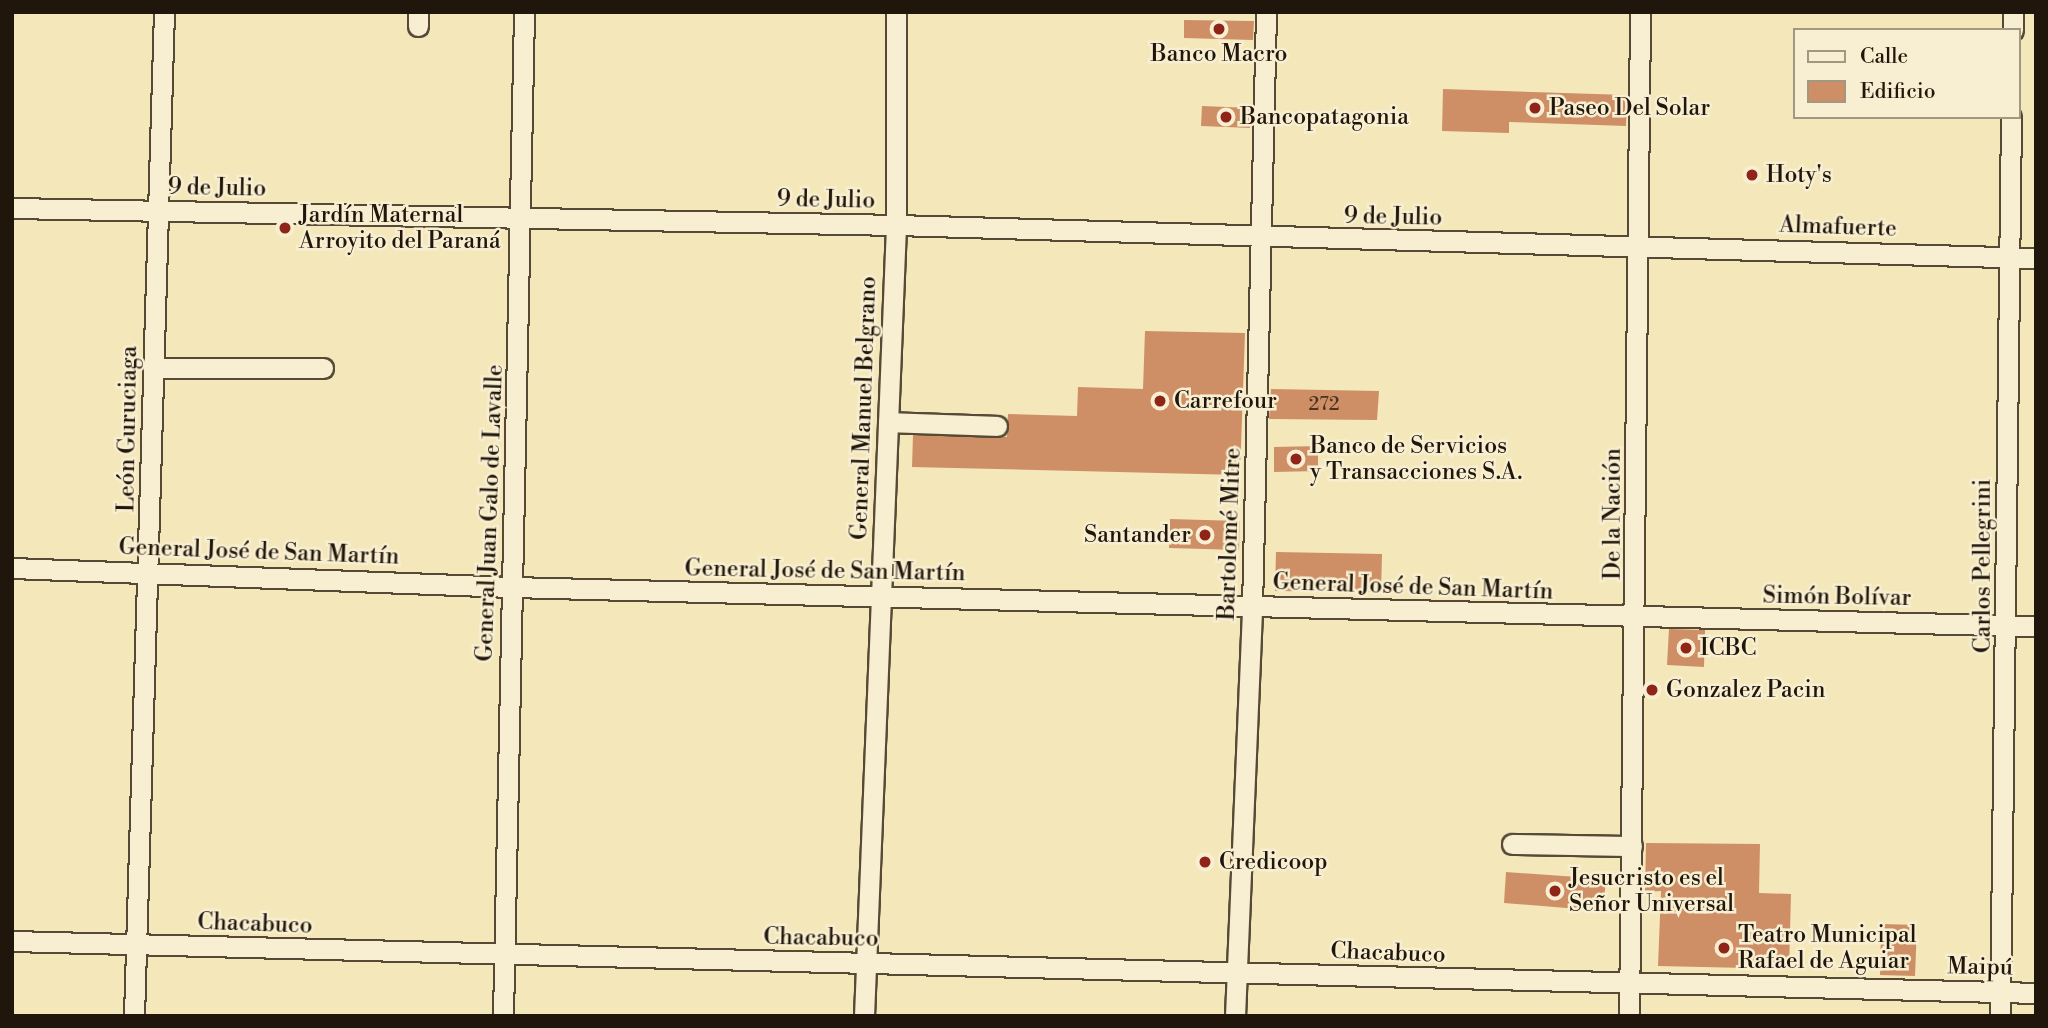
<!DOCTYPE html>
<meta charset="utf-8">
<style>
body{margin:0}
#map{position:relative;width:2048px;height:1028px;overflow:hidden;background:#f4e7b9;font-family:"Libre Bodoni",serif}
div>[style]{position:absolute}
.building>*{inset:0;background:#ce8f66}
.roads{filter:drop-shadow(2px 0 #564a36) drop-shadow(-2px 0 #564a36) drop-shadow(0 2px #564a36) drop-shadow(0 -2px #564a36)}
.minor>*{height:19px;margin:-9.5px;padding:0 9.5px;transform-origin:9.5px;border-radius:9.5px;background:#f8efd2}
.dots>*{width:19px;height:19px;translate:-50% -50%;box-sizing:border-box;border:4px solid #f8efd2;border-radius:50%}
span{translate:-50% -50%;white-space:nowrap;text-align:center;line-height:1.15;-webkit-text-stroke:5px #f8efd2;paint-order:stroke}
.number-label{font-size:19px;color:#4c3422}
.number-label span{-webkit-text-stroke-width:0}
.poi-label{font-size:23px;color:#21160b}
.left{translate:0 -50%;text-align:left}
.right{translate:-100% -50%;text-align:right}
.street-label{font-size:23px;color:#21160b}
.frame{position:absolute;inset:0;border:14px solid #21160b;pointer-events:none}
.legend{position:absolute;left:1793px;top:28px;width:228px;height:91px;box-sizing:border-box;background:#f8efd2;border:2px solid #a29882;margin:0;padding:9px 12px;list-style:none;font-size:21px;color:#21160b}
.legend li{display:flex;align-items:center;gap:14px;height:35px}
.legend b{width:35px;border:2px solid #a29882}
</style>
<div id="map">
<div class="building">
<i style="clip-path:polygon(1184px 20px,1254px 21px,1253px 40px,1184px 38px)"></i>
<i style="clip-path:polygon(1443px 89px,1627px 95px,1626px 126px,1509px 122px,1509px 133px,1442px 131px)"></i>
<i style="clip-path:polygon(1202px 106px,1251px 108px,1250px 128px,1201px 126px)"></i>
<i style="clip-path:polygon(1145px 331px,1245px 333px,1240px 475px,912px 467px,913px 435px,1007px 437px,1008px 414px,1077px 416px,1078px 387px,1143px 389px)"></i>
<i style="clip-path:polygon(1271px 389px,1379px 391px,1377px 420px,1269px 419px)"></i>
<i style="clip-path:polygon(1318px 446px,1318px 471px,1274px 472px,1274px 447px)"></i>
<i style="clip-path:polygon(1170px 519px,1240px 521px,1239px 550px,1169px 548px)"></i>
<i style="clip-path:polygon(1276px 552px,1382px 554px,1381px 592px,1275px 591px)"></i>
<i style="clip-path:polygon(1669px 629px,1705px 630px,1704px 667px,1667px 665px)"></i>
<i style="clip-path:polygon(1646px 843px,1760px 844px,1759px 893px,1791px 894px,1789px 969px,1658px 966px,1661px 891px,1645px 892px)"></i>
<i style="clip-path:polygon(1506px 872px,1606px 879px,1603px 911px,1504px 903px)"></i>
<i style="clip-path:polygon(1881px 924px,1917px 925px,1915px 976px,1880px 975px)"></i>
</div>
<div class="roads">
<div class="minor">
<i style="left:418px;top:26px;width:14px;rotate:-90deg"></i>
<i style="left:2013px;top:30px;width:18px;rotate:-90deg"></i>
<i style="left:12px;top:208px;width:884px;rotate:1.1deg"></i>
<i style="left:896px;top:225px;width:1140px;rotate:1.66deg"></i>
<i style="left:154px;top:368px;width:169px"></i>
<i style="left:888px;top:422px;width:109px;rotate:2.1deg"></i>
<i style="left:12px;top:568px;width:500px;rotate:2.18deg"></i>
<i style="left:512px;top:587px;width:1524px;rotate:1.47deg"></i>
<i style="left:1512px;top:844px;width:120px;rotate:1deg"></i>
<i style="left:12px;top:941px;width:2025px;rotate:1.47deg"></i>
<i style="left:134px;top:1016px;width:1004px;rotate:-88.29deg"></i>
<i style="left:503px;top:1016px;width:1004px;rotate:-88.8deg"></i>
<i style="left:864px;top:1016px;width:792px;rotate:-87.68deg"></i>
<i style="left:896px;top:225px;width:213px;rotate:-90deg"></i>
<i style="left:1235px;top:1016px;width:409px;rotate:-87.6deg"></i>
<i style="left:1252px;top:607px;width:595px;rotate:-88.65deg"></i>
<i style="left:1629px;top:1016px;width:1004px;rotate:-89.37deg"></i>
<i style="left:2000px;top:1016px;width:899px;rotate:-89.3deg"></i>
</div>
</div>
<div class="dots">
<i style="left:1219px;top:29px;background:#8f2418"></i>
<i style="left:1535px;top:108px;background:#8f2418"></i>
<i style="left:1226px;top:117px;background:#8f2418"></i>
<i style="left:1752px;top:175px;background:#8f2418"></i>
<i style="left:285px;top:228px;background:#8f2418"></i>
<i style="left:1160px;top:401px;background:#8f2418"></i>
<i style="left:1296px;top:459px;background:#8f2418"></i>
<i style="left:1205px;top:535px;background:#8f2418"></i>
<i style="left:1686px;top:648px;background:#8f2418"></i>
<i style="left:1652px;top:690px;background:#8f2418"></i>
<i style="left:1205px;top:862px;background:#8f2418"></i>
<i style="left:1555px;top:891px;background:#8f2418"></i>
<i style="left:1724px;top:948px;background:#8f2418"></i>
</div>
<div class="number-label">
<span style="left:1324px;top:405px">272</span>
</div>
<div class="poi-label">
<span style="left:1219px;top:54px">Banco Macro</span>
<span class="left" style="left:1549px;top:108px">Paseo Del Solar</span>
<span class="left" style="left:1240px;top:117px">Bancopatagonia</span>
<span class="left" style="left:1766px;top:175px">Hoty's</span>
<span class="left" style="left:299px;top:228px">Jardín Maternal<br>Arroyito del Paraná</span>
<span class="left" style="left:1174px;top:401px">Carrefour</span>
<span class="left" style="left:1310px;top:459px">Banco de Servicios<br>y Transacciones S.A.</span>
<span class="right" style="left:1191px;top:535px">Santander</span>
<span class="left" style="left:1700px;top:648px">ICBC</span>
<span class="left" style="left:1666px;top:690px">Gonzalez Pacin</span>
<span class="left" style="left:1219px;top:862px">Credicoop</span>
<span class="left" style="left:1569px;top:891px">Jesucristo es el<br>Señor Universal</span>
<span class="left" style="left:1738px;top:948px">Teatro Municipal<br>Rafael de Aguiar</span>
</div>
<div class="street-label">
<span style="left:217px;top:188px;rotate:1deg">9 de Julio</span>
<span style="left:826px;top:200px;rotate:1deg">9 de Julio</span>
<span style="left:1393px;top:217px;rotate:1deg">9 de Julio</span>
<span style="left:1838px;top:227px;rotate:2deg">Almafuerte</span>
<span style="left:864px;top:408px;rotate:-88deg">General Manuel Belgrano</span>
<span style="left:128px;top:429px;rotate:-89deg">León Guruciaga</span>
<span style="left:490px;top:513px;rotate:-88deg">General Juan Galo de Lavalle</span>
<span style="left:1613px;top:514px;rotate:-90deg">De la Nación</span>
<span style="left:1230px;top:534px;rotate:-88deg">Bartolomé Mitre</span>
<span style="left:259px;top:552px;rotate:2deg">General José de San Martín</span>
<span style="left:1983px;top:566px;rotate:-90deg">Carlos Pellegrini</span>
<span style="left:825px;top:571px;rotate:1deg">General José de San Martín</span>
<span style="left:1413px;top:587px;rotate:2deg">General José de San Martín</span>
<span style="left:1837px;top:597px;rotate:1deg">Simón Bolívar</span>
<span style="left:255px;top:924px;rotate:2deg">Chacabuco</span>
<span style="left:821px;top:938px;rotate:1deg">Chacabuco</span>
<span style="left:1388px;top:953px;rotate:2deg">Chacabuco</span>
<span style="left:1980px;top:967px;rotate:1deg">Maipú</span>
</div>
<div class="frame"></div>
<ul class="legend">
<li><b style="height:9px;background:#f8efd2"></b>Calle</li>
<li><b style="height:19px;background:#ce8f66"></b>Edificio</li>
</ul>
</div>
